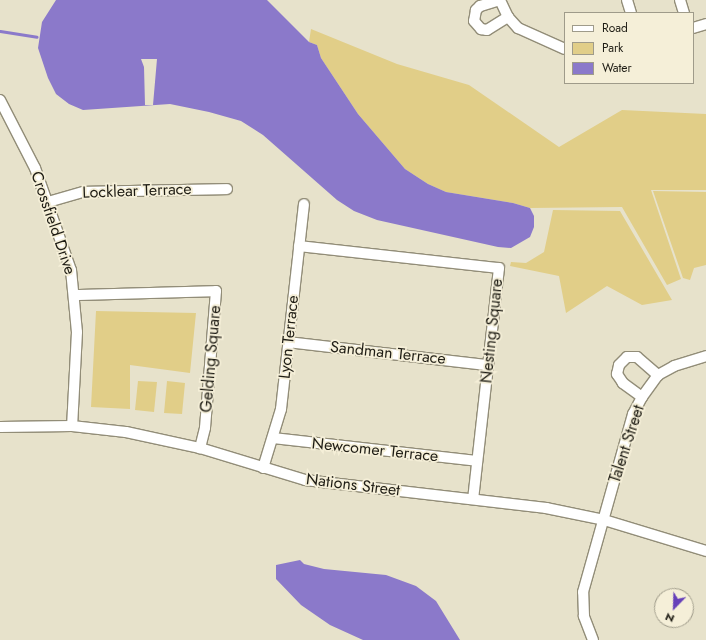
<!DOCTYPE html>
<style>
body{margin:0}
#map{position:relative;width:706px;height:640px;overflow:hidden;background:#e7e2cb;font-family:Jost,sans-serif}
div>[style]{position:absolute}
.green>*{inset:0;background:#e1ce88}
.water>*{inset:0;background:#8b79ca}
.pier>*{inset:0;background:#e7e2cb}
.stream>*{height:3px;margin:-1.5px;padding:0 1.5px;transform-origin:1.5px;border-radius:1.5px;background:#8b79ca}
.roads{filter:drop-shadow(1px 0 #928d78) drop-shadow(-1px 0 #928d78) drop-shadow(0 1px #928d78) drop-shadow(0 -1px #928d78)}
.minor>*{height:10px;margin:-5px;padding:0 5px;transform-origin:5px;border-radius:5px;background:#fff}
span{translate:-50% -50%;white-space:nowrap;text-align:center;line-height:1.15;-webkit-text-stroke:3.5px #f5efd8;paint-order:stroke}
.street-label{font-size:16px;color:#1e1c14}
.legend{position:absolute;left:564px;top:12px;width:130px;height:72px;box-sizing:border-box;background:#f5efd8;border:1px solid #9f9b8a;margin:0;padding:5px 7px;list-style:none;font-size:12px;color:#1e1c14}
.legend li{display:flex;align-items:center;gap:8px;height:20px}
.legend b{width:20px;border:1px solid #9f9b8a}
.north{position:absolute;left:654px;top:588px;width:40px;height:40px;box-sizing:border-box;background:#f5efd8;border:1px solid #9f9b8a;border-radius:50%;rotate:203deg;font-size:11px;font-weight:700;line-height:16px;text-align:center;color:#1e1c14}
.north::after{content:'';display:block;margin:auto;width:14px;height:18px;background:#6640b9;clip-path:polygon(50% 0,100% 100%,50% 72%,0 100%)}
</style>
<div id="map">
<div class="green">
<i style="clip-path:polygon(311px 29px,397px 64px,469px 85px,559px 147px,622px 110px,706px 114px,706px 190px,651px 190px,681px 279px,667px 285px,622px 207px,530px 208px,513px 203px,446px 192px,428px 184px,405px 169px,358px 114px,321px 58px,317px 45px,309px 42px)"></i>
<i style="clip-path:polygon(653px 191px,706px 192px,706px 265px,694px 268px,690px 280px,683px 278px)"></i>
<i style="clip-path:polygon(553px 210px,620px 211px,672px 300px,642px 305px,607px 286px,566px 313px,559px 276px,510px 266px,511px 262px,526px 263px,544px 252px)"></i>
<i style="clip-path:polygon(96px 311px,196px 313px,190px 373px,130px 365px,130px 409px,91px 407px)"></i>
<i style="clip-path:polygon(138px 381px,157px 382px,154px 412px,135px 410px)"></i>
<i style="clip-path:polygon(167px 381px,185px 383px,182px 414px,164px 413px)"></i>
</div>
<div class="water">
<i style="clip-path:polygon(56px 0,267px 0,309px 42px,317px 45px,321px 58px,358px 114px,405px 169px,428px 184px,446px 192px,513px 203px,530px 208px,534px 216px,534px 227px,530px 237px,511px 248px,498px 247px,377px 220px,354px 211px,337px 200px,263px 135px,241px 121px,209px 112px,170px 104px,83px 110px,69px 104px,56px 94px,48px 78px,38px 48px,42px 22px)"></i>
<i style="clip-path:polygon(300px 560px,304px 564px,324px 569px,386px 575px,416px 586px,436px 601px,460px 640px,363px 640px,330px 625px,301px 605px,276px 579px,276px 565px)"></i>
</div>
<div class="pier">
<i style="clip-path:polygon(141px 59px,157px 59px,153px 105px,145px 105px,144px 67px)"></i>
</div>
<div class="stream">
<i style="left:0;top:31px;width:37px;rotate:9deg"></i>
</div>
<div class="roads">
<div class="minor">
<i style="left:500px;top:0;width:19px;rotate:65deg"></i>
<i style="left:508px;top:17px;width:15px;rotate:48deg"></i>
<i style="left:518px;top:28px;width:51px;rotate:24.1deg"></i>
<i style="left:500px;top:0;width:21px;rotate:163deg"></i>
<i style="left:480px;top:6px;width:6px;rotate:135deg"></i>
<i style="left:476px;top:10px;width:11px;rotate:100deg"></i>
<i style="left:474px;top:21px;width:11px;rotate:49deg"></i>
<i style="left:481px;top:29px;width:6px;rotate:9deg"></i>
<i style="left:487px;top:30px;width:25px;rotate:-32deg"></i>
<i style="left:627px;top:0;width:14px;rotate:73deg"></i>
<i style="left:680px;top:0;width:14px;rotate:73deg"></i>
<i style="left:693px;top:28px;width:14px;rotate:-17deg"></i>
<i style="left:0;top:100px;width:76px;rotate:62.8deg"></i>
<i style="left:35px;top:168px;width:108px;rotate:70.6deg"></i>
<i style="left:71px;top:270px;width:62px;rotate:84.5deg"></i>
<i style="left:77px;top:332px;width:94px;rotate:93deg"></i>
<i style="left:48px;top:202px;width:37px;rotate:-16deg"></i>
<i style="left:84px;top:192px;width:143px;rotate:-1.2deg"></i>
<i style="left:299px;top:246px;width:201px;rotate:6.3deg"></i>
<i style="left:499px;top:268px;width:232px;rotate:96.4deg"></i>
<i style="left:75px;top:295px;width:141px;rotate:-1.6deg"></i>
<i style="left:216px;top:291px;width:137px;rotate:94.6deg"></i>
<i style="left:205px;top:428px;width:21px;rotate:104deg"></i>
<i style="left:288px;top:342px;width:201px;rotate:6.6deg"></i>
<i style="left:642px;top:397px;width:24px;rotate:-144deg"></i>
<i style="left:623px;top:383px;width:11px;rotate:-124deg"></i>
<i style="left:617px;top:374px;width:9px;rotate:-77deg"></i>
<i style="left:619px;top:365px;width:11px;rotate:-45deg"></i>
<i style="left:627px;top:357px;width:10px"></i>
<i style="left:637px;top:357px;width:28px;rotate:41deg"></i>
<i style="left:0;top:427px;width:72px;rotate:-0.8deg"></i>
<i style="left:72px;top:426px;width:54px;rotate:6.3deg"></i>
<i style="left:126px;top:432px;width:76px;rotate:12.2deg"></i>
<i style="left:200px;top:448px;width:110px;rotate:16.9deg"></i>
<i style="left:305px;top:480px;width:243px;rotate:6.6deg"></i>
<i style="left:546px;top:508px;width:59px;rotate:11.7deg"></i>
<i style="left:604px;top:520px;width:107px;rotate:16.9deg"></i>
<i style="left:273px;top:438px;width:205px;rotate:6.4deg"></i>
<i style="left:263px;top:468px;width:62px;rotate:-73deg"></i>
<i style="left:281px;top:409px;width:206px;rotate:-83.6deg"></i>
<i style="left:593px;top:640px;width:26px;rotate:-111deg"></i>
<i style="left:584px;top:616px;width:24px;rotate:-92deg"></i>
<i style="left:583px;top:592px;width:185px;rotate:-74.3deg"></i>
<i style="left:633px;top:414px;width:19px;rotate:-62deg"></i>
<i style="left:642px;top:397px;width:27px;rotate:-54deg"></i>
<i style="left:658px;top:375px;width:18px;rotate:-29deg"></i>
<i style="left:674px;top:366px;width:34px;rotate:-17deg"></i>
</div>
</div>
<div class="street-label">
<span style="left:137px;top:191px;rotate:-2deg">Locklear Terrace</span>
<span style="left:53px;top:223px;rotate:71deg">Crossfield Drive</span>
<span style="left:492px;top:331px;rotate:-84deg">Nesting Square</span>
<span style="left:289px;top:337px;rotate:-84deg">Lyon Terrace</span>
<span style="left:388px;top:353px;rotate:6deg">Sandman Terrace</span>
<span style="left:211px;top:359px;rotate:-85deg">Gelding Square</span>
<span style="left:627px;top:444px;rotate:-72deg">Talent Street</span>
<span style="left:375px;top:450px;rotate:6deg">Newcomer Terrace</span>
<span style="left:353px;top:485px;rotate:7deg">Nations Street</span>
</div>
<ul class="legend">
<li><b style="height:5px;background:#fff"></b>Road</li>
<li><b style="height:11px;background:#e1ce88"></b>Park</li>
<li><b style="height:11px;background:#8b79ca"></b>Water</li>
</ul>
<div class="north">N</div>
</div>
